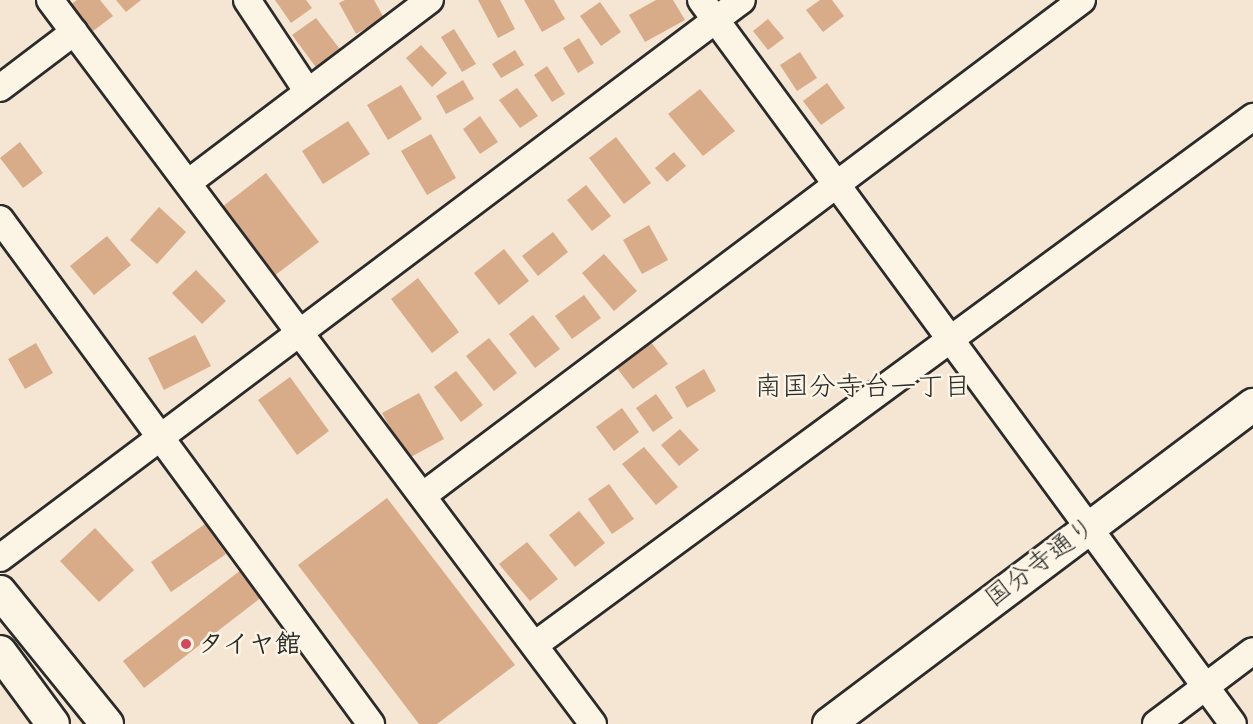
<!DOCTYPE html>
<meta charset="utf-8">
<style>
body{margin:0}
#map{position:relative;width:1253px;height:724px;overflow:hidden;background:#f5e6d3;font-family:Itim,"Klee One",sans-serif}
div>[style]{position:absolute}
.building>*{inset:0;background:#d8ab89}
.roads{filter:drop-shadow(2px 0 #2b2b2b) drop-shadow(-2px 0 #2b2b2b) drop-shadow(0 2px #2b2b2b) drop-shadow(0 -2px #2b2b2b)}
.minor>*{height:26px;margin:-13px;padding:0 13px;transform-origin:13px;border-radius:13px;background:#fcf5e5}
.tertiary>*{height:32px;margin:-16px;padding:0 16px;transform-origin:16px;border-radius:16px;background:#fcf5e5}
.dots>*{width:16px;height:16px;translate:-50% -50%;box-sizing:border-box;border:3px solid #fcf5e5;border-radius:50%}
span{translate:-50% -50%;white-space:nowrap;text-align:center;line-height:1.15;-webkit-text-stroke:5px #fcf5e5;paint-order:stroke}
.street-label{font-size:26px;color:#2b2b2b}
.poi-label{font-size:26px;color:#2b2b2b;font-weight:700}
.left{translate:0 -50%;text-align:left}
.neighbourhood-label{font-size:27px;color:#2b2b2b}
</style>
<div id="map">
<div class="building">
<i style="clip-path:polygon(77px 0,100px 0,113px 16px,93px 31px,71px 4px)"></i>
<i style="clip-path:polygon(116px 0,141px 0,126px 12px)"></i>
<i style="clip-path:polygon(275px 0,306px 0,312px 8px,291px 23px)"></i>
<i style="clip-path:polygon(345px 0,374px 0,384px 18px,356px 34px,339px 3px)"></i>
<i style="clip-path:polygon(478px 0,500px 0,515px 29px,498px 38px)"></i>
<i style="clip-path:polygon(524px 0,554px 0,565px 19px,542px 32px)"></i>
<i style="clip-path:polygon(656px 0,673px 0,685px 20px,645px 42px,629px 15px)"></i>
<i style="clip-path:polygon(820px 0,832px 0,844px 16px,823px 32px,806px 10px)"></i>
<i style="clip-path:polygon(600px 2px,621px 32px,601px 46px,580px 16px)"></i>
<i style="clip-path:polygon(316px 18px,342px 52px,318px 70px,292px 35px)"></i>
<i style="clip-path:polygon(768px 19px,784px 38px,768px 50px,753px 31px)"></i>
<i style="clip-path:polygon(454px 29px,476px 64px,462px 72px,441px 37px)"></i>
<i style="clip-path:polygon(579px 38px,594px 63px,578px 73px,563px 48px)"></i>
<i style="clip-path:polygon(421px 45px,447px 73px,432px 87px,406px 58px)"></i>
<i style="clip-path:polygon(515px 50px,524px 65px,501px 78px,492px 64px)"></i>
<i style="clip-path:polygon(800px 52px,817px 78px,797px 91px,780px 65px)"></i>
<i style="clip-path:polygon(547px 66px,565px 94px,552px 102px,534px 75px)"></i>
<i style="clip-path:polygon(463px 80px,474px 99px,446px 114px,436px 96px)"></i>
<i style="clip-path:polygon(827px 83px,845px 108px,821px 125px,803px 101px)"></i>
<i style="clip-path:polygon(401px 85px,422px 119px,388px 140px,367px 105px)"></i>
<i style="clip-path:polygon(517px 88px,538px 116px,520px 128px,499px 100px)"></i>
<i style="clip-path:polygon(700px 89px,735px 131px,703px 156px,668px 114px)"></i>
<i style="clip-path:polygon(480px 116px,498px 142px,480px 154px,463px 129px)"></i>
<i style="clip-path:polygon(348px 121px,370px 154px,323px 184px,302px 151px)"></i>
<i style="clip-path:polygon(431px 134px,456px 178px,427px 195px,401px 151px)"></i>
<i style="clip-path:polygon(616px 137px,651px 183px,624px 204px,589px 158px)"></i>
<i style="clip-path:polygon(20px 142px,43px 173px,23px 188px,0 158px)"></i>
<i style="clip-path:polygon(674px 152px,686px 166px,667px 182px,655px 168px)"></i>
<i style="clip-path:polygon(266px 173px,319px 242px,270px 279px,218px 210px)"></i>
<i style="clip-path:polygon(586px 185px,611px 216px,592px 231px,567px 200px)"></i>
<i style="clip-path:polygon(159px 207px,186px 232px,157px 264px,130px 240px)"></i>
<i style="clip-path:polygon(649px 225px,668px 260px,642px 274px,623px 240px)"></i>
<i style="clip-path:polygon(553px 232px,568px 252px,538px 276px,522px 256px)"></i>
<i style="clip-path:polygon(107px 236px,131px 265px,94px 295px,70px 266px)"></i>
<i style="clip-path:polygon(504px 249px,529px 281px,499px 305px,474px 273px)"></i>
<i style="clip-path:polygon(604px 254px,637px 291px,614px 311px,582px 273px)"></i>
<i style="clip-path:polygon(196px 270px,226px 301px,202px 324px,172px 293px)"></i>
<i style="clip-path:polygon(418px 278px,459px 332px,432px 353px,391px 299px)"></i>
<i style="clip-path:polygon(584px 295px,601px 318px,572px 339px,555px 316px)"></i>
<i style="clip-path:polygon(533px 315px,560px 349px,535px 368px,509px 334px)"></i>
<i style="clip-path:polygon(195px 335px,211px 366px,164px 390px,148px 358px)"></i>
<i style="clip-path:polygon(489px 338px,517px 373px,494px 391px,466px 356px)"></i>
<i style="clip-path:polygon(650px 341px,668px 364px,633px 389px,616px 367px)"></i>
<i style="clip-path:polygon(36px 343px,53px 373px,25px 389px,8px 359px)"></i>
<i style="clip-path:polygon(704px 369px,716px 391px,687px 408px,675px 387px)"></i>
<i style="clip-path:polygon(456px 371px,483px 405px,461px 422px,434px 387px)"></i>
<i style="clip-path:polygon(290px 377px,329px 431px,297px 455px,258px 400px)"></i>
<i style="clip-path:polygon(419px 393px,444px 439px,407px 459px,382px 413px)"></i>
<i style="clip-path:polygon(656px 394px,673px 418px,653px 432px,636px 408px)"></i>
<i style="clip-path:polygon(622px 408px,639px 432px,614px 451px,596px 427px)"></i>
<i style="clip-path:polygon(680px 429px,699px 450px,679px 466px,661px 445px)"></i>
<i style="clip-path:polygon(644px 447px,678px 487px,656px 505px,622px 464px)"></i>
<i style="clip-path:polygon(609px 484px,634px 519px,612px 534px,588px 499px)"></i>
<i style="clip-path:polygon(387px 498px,515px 665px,437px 724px,419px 724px,298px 565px)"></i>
<i style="clip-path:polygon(579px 511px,605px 543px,575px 567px,549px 535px)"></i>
<i style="clip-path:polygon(205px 524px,226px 554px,171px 592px,151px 562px)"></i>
<i style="clip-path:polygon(95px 528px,134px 570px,99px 602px,60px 561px)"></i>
<i style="clip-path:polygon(527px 542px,558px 579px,530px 601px,499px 564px)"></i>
<i style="clip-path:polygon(250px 563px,271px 590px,144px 688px,123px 661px)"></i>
</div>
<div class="roads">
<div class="minor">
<i style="left:50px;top:0;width:905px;rotate:53.13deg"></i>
<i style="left:247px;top:0;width:110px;rotate:56.5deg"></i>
<i style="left:701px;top:0;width:898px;rotate:53.69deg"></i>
<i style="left:0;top:88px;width:93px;rotate:-37.1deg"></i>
<i style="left:189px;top:182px;width:302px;rotate:-37.1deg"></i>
<i style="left:0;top:219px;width:627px;rotate:53.7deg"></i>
<i style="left:425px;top:494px;width:822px;rotate:-36.94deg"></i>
<i style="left:0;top:558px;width:928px;rotate:-36.94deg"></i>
<i style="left:536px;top:644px;width:890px;rotate:-36.32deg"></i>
<i style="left:1156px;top:724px;width:121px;rotate:-37deg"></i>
</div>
<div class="tertiary">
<i style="left:0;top:592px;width:170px;rotate:51deg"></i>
<i style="left:0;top:652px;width:89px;rotate:53.6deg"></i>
<i style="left:829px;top:724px;width:531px;rotate:-36.96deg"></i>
</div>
</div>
<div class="dots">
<i style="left:186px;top:644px;background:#d1495b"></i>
</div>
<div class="street-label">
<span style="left:1040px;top:562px;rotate:-37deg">国分寺通り</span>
</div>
<div class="poi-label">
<span class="left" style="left:198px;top:644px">タイヤ館</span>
</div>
<div class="neighbourhood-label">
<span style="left:863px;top:386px">南国分寺台一丁目</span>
</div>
</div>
